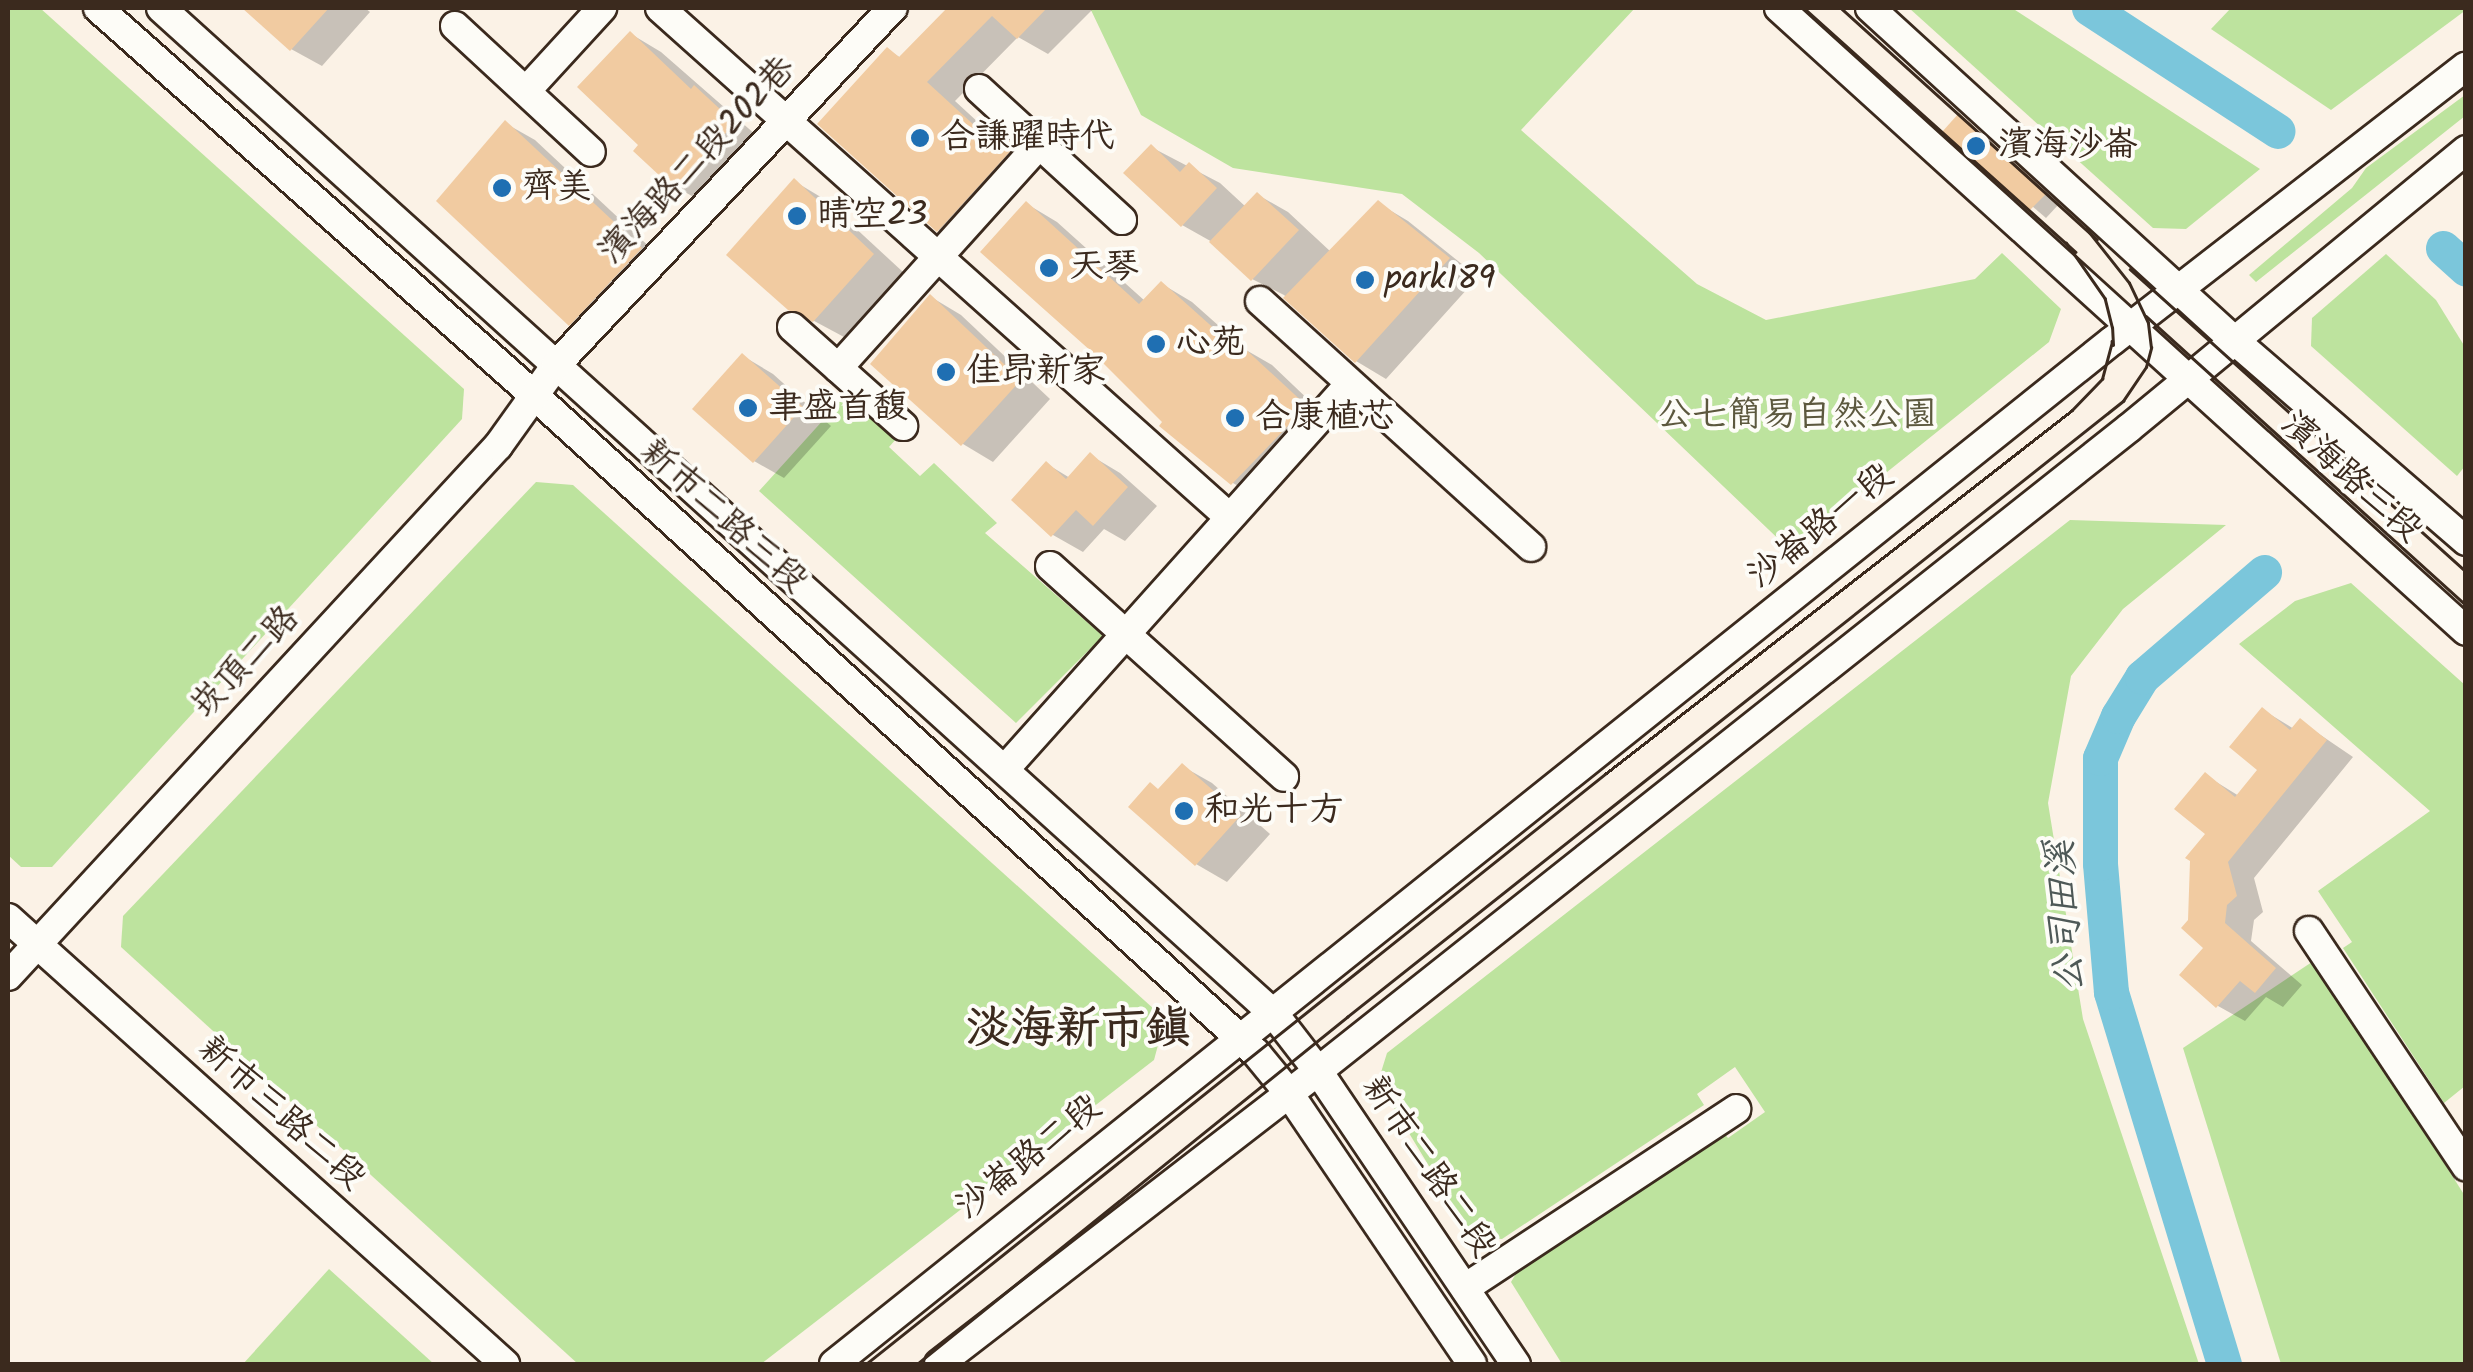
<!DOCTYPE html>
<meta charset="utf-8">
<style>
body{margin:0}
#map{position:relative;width:2473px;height:1372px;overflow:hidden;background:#fbf2e6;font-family:Kalam,"LXGW WenKai TC",sans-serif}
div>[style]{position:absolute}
.green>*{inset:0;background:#bde39e}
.shadow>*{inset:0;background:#0003}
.river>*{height:35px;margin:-17.5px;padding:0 17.5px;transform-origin:17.5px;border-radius:17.5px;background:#7bc6db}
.building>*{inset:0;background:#f1cba1}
.roads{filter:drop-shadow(2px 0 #3b2a1e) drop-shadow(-2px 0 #3b2a1e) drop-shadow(0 2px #3b2a1e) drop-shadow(0 -2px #3b2a1e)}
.minor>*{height:28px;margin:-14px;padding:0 14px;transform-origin:14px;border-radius:14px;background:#fdfcf7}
.tram>*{height:2.5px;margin:-1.25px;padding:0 1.25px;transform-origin:1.25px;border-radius:1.25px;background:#3b2a1e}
.dots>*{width:28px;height:28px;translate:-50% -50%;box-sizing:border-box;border:5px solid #fdfcf7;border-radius:50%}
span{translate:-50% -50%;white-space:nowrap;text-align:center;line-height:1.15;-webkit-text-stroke:8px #fdfcf7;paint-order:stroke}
.poi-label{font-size:35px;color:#3b2a1e}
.left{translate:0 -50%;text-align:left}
.street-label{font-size:35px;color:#3b2a1e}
.park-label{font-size:35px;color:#5c583e}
.water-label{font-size:38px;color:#4e5957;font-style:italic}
.district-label{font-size:45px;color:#3b2a1e;font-weight:700}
.frame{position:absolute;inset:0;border:10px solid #3b2a1e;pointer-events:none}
</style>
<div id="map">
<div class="green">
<i style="clip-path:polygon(8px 8px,40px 8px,464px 389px,462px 419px,52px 867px,21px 867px,8px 855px)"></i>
<i style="clip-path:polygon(1090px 8px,1635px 8px,1521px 130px,1697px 284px,1766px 320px,1975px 279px,2002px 253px,2061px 309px,2049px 342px,1790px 550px,1479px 253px,1402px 194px,1233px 168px,1141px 115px)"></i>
<i style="clip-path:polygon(1909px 8px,2012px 8px,2260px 169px,2186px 229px,2153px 228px)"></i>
<i style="clip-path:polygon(2231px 8px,2465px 8px,2466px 10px,2331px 110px,2211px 29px)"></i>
<i style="clip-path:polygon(2465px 95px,2465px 116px,2256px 282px,2249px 275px,2352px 188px,2366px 168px)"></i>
<i style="clip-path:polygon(2386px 254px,2436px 300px,2465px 347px,2465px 466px,2457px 476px,2311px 346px,2312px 318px)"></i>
<i style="clip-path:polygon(844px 397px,897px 438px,889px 447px,920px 476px,934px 463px,997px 523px,985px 533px,1103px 636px,1016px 723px,759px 491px)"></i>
<i style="clip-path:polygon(536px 482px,573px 485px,1165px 1019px,1154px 1060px,761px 1364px,578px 1364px,121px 947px,123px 916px)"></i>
<i style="clip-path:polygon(2070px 520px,2226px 525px,2123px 609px,2071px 676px,2048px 803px,2083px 1019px,2199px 1364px,1562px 1364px,1511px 1282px,1523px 1262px,1721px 1130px,1728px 1138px,1765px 1112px,1735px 1067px,1697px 1094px,1704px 1105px,1502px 1239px,1472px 1237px,1378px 1082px,1387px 1053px)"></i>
<i style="clip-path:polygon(2351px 583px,2465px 685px,2465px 1086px,2444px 1103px,2343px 948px,2352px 942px,2318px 891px,2430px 811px,2239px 644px,2295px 601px)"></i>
<i style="clip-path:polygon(2315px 960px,2465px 1196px,2465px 1364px,2281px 1364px,2183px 1048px)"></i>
<i style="clip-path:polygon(329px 1269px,434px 1364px,243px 1364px)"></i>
</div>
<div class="shadow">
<i style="clip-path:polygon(246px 8px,365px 8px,370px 12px,322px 66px,291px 49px)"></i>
<i style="clip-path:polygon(949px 8px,1094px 8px,1048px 54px,1018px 37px,955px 101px,980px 124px,984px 120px,1014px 137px,1044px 164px,969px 248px,938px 230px,888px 50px,901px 58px)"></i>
<i style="clip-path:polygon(631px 34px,661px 52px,764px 142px,706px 204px,676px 187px,637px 151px,642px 145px)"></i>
<i style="clip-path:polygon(1959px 116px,2060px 203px,2046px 218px,1945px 132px)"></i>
<i style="clip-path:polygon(505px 123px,535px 140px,671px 267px,601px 341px,570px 324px)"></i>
<i style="clip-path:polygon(1151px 147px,1220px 183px,1246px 207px,1258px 195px,1288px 212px,1331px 252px,1378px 203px,1408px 221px,1478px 277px,1386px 379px,1356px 361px,1284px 295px,1252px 279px,1214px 243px,1182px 225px)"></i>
<i style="clip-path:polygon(794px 181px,824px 199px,903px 272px,844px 337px,790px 308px)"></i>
<i style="clip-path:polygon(1027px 204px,1057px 222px,1145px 301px,1162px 284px,1192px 302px,1246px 350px,1272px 365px,1335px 425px,1263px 501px,1233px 483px,1163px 426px,1166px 422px)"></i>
<i style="clip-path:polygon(931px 297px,961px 315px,1050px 399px,993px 462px,963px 444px)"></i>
<i style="clip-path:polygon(743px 356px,773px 374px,831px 426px,784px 478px,754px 461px)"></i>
<i style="clip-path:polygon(1090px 455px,1120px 473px,1157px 506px,1125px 541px,1104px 529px,1083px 552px,1053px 535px,1047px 464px,1070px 478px)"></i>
<i style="clip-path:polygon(2263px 710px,2294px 729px,2300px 721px,2353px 757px,2254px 878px,2263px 912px,2254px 920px,2251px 941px,2302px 985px,2283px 1007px,2266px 997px,2245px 1021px,2218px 1006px,2207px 948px,2191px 921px,2209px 833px,2205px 775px,2239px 796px,2261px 769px)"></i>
<i style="clip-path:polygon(1182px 766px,1212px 783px,1270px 834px,1227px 882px,1196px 864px,1160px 791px)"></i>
</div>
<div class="river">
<i style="left:2089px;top:8px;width:225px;rotate:33.1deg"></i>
<i style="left:2443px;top:248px;width:31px;rotate:42deg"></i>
<i style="left:2224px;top:1364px;width:389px;rotate:-106.9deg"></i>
<i style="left:2111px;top:992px;width:129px;rotate:-94.9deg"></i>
<i style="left:2100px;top:863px;width:105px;rotate:-90deg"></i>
<i style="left:2100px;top:758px;width:46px;rotate:-66.8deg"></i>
<i style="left:2118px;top:716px;width:46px;rotate:-58.4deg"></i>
<i style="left:2142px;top:677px;width:161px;rotate:-40.7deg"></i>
</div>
<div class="building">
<i style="clip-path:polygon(242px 8px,329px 8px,290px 51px)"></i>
<i style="clip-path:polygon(947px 8px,1047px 8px,1017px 39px,992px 16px,927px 82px,975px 126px,983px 117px,1015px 146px,937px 232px,817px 124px,887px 47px,899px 57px)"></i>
<i style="clip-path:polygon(630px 31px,691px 89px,694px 85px,735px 123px,674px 189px,633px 151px,638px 145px,577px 87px)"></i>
<i style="clip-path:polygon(1959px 113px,2047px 193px,2029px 211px,1942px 132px)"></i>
<i style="clip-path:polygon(505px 120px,642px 248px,569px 326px,436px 201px)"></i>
<i style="clip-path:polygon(1151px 144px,1180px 172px,1189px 162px,1217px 188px,1181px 227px,1123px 173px)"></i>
<i style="clip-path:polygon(794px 178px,874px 254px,813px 322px,788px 310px,726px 255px)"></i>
<i style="clip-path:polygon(1257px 192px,1299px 230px,1251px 281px,1209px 242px)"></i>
<i style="clip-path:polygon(1378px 200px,1450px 258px,1355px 363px,1283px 298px)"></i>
<i style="clip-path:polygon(1026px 201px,1139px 304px,1161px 281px,1237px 349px,1241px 345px,1307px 406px,1231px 485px,1159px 426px,1162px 422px,1092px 352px,980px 252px)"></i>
<i style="clip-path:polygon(930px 294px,1021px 380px,961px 446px,870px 364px)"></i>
<i style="clip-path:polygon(742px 353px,803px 407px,753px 463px,692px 409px)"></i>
<i style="clip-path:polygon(1090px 452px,1128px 487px,1093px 526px,1076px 510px,1051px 537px,1011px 500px,1046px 461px,1066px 479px)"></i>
<i style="clip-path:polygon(2262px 707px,2290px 730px,2300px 718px,2327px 740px,2228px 862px,2237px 896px,2227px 905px,2225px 923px,2276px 968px,2255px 993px,2240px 981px,2216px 1008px,2179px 975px,2203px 948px,2181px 928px,2188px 920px,2190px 861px,2185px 858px,2205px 834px,2174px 809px,2205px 772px,2235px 797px,2257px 770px,2229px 747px)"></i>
<i style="clip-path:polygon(1182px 763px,1241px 815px,1195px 866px,1128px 807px,1150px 782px,1158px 789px)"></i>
</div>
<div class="roads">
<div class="minor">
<i style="left:98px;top:8px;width:586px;rotate:41.61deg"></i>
<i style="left:536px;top:397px;width:974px;rotate:42.34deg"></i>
<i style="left:1256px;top:1053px;width:50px;rotate:50.6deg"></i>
<i style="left:1288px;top:1092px;width:328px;rotate:55.9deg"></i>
<i style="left:161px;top:8px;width:1500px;rotate:42.11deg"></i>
<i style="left:1274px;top:1014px;width:72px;rotate:52.3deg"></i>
<i style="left:1318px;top:1071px;width:354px;rotate:56deg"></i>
<i style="left:660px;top:8px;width:763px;rotate:41.81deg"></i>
<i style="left:1779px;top:8px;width:927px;rotate:42.2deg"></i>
<i style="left:1870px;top:8px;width:493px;rotate:42.4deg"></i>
<i style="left:2234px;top:340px;width:307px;rotate:40.9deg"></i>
<i style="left:455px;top:26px;width:185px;rotate:42.8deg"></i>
<i style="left:979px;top:89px;width:194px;rotate:42.5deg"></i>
<i style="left:526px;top:91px;width:113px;rotate:-47.5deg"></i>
<i style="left:1260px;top:301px;width:366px;rotate:42.2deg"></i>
<i style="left:792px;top:327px;width:149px;rotate:41.7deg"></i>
<i style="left:838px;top:368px;width:302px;rotate:-48deg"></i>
<i style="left:1050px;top:566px;width:315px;rotate:42deg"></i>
<i style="left:1005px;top:769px;width:517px;rotate:-48.14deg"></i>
<i style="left:8px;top:918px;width:668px;rotate:41.9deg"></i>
<i style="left:2309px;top:931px;width:283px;rotate:56.3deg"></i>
<i style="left:8px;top:976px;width:722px;rotate:-47.25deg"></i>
<i style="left:498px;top:446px;width:100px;rotate:-54.4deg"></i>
<i style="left:556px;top:365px;width:491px;rotate:-46.7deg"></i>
<i style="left:1465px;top:1288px;width:325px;rotate:-33.4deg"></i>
<i style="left:834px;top:1364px;width:1637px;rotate:-38.68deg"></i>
<i style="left:2112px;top:341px;width:448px;rotate:-37.8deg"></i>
<i style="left:939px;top:1364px;width:479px;rotate:-37.7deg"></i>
<i style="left:1318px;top:1071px;width:1035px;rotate:-38.41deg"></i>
<i style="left:2129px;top:428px;width:437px;rotate:-39.5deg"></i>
</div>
</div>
<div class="tram">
<i style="left:1804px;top:8px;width:365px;rotate:41.9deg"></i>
<i style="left:1841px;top:8px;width:345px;rotate:42.1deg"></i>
<i style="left:2130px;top:269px;width:452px;rotate:42deg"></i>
<i style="left:2146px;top:316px;width:431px;rotate:42.1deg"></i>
<i style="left:866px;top:1364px;width:946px;rotate:-38.6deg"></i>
<i style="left:1605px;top:774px;width:591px;rotate:-37.92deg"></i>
<i style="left:2071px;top:411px;width:45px;rotate:-45.9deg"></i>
<i style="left:2102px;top:379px;width:39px;rotate:-75deg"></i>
<i style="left:2112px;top:341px;width:4px;rotate:76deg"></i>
<i style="left:2113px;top:345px;width:17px;rotate:-93deg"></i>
<i style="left:2112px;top:328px;width:30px;rotate:-104deg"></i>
<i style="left:2105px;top:299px;width:68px;rotate:-124.9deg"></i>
<i style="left:917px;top:1364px;width:553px;rotate:-38.9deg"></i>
<i style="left:1347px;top:1017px;width:991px;rotate:-38.44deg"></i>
<i style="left:2123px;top:401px;width:41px;rotate:-55.9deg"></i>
<i style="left:2146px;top:367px;width:20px;rotate:-75deg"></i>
<i style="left:2151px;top:348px;width:25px;rotate:-97deg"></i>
<i style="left:2148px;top:323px;width:44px;rotate:-115.4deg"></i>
<i style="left:2129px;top:283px;width:68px;rotate:-128.4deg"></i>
</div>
<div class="dots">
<i style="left:920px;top:138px;background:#1f6fb2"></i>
<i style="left:1976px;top:146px;background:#1f6fb2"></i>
<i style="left:502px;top:188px;background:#1f6fb2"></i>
<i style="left:797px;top:216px;background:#1f6fb2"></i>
<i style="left:1049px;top:268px;background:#1f6fb2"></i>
<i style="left:1365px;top:280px;background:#1f6fb2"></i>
<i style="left:1156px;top:344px;background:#1f6fb2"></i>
<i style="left:946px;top:372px;background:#1f6fb2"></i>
<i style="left:748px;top:408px;background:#1f6fb2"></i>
<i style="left:1235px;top:418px;background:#1f6fb2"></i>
<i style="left:1184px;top:811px;background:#1f6fb2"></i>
</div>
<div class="poi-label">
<span class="left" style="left:940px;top:138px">合謙躍時代</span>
<span class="left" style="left:1998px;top:146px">濱海沙崙</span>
<span class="left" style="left:522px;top:188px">齊美</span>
<span class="left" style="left:817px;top:216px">晴空23</span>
<span class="left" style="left:1069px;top:268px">天琴</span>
<span class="left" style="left:1385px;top:280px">park189</span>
<span class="left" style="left:1176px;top:344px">心苑</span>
<span class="left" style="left:966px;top:372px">佳昂新家</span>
<span class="left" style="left:768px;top:408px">聿盛首馥</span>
<span class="left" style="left:1255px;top:418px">合康植芯</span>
<span class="left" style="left:1204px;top:811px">和光十方</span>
</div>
<div class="street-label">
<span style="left:698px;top:161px;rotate:-47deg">濱海路二段202巷</span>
<span style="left:2351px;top:478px;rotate:42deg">濱海路三段</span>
<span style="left:723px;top:517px;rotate:42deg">新市二路三段</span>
<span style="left:1821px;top:527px;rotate:-39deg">沙崙路一段</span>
<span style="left:246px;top:663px;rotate:-47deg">崁頂二路</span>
<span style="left:281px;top:1114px;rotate:42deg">新市三路二段</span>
<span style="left:1029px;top:1158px;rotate:-39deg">沙崙路二段</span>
<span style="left:1428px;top:1167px;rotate:56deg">新市二路二段</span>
</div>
<div class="park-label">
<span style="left:1797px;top:416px">公七簡易自然公園</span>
</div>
<div class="water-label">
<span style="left:2067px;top:916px;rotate:-94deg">公司田溪</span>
</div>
<div class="district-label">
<span style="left:1078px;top:1031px">淡海新市鎮</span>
</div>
<div class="frame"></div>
</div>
